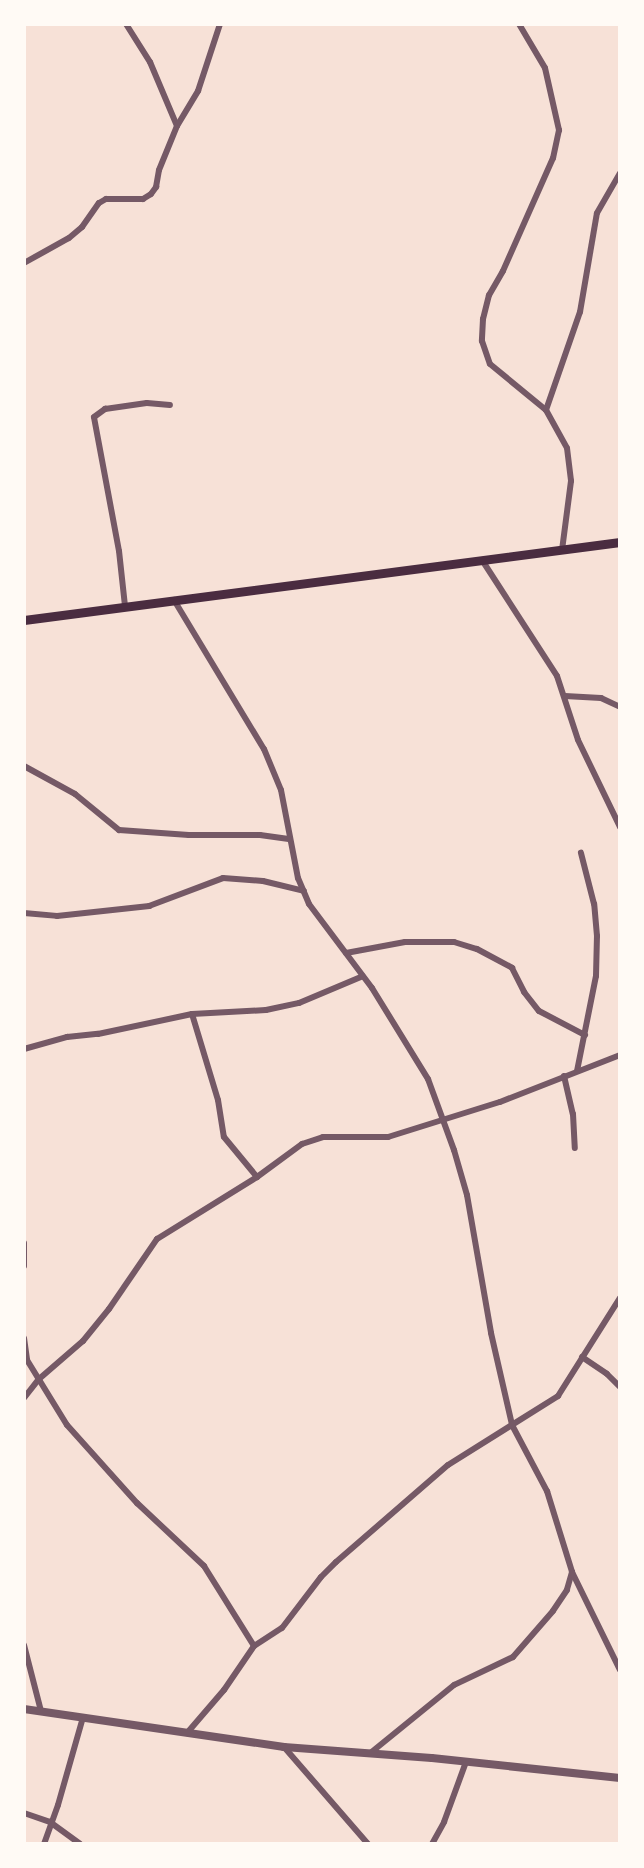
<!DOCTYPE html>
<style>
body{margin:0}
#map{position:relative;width:644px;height:1868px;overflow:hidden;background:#f7e1d7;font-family:Karla,sans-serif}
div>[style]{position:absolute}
.minor>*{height:6px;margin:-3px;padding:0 3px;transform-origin:3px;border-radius:3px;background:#755966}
.tertiary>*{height:8px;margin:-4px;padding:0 4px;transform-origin:4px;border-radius:4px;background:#755966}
.primary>*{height:9px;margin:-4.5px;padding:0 4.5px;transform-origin:4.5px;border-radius:4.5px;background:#4a2c40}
span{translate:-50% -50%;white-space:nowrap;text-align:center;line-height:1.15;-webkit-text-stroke:4.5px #fffaf5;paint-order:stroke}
.frame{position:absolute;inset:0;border:26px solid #fffaf5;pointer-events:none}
</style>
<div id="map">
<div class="minor">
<i style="left:126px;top:24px;width:45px;rotate:57.7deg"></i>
<i style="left:150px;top:62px;width:69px;rotate:67.1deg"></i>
<i style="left:519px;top:24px;width:51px;rotate:59.4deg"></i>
<i style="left:545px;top:68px;width:64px;rotate:77.3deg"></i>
<i style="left:559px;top:130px;width:29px;rotate:102deg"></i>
<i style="left:553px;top:158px;width:124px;rotate:113.9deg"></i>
<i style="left:503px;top:271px;width:28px;rotate:120deg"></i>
<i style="left:489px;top:295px;width:25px;rotate:104deg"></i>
<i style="left:483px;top:319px;width:22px;rotate:93deg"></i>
<i style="left:482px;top:341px;width:24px;rotate:71deg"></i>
<i style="left:490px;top:364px;width:72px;rotate:39.4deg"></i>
<i style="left:546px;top:410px;width:43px;rotate:61.1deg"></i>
<i style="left:567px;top:448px;width:33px;rotate:83deg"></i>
<i style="left:571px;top:481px;width:70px;rotate:97.4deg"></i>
<i style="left:24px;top:263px;width:51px;rotate:-29.1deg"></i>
<i style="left:69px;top:238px;width:17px;rotate:-40deg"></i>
<i style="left:82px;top:227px;width:29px;rotate:-55deg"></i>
<i style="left:99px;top:203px;width:8px;rotate:-30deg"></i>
<i style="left:106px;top:199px;width:37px"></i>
<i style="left:143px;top:199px;width:9px;rotate:-32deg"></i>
<i style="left:151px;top:194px;width:9px;rotate:-54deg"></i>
<i style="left:156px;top:187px;width:17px;rotate:-80deg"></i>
<i style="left:159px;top:170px;width:48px;rotate:-67.8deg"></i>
<i style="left:177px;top:126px;width:41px;rotate:-59deg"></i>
<i style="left:198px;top:91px;width:71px;rotate:-71.8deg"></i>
<i style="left:546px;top:410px;width:104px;rotate:-70.9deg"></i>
<i style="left:580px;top:312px;width:100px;rotate:-80.3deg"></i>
<i style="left:597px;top:213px;width:46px;rotate:-60.1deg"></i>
<i style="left:482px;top:560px;width:138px;rotate:57.1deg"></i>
<i style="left:557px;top:676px;width:67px;rotate:71.8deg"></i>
<i style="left:578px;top:740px;width:97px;rotate:64.2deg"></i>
<i style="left:174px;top:600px;width:174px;rotate:58.9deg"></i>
<i style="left:264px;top:749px;width:44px;rotate:67.5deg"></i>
<i style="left:281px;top:790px;width:90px;rotate:79.1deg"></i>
<i style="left:298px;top:878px;width:28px;rotate:67deg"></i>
<i style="left:309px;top:904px;width:105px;rotate:53.1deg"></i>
<i style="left:372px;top:988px;width:107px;rotate:58.4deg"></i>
<i style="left:428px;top:1079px;width:76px;rotate:69.9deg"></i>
<i style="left:454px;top:1150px;width:47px;rotate:73.9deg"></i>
<i style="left:467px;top:1195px;width:140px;rotate:80.1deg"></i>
<i style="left:491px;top:1333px;width:94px;rotate:77.1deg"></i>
<i style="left:512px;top:1425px;width:75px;rotate:62.1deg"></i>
<i style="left:547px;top:1491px;width:85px;rotate:72.8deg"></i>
<i style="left:572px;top:1572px;width:19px;rotate:106deg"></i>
<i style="left:567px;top:1590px;width:25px;rotate:124deg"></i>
<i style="left:553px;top:1611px;width:61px;rotate:131deg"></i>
<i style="left:513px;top:1657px;width:65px;rotate:154.6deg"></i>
<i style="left:454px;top:1685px;width:109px;rotate:140.9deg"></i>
<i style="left:125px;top:606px;width:55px;rotate:-96.2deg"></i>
<i style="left:119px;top:551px;width:136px;rotate:-100.6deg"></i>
<i style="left:94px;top:417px;width:14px;rotate:-36deg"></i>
<i style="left:105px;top:409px;width:42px;rotate:-8.1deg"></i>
<i style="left:147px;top:403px;width:23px;rotate:5deg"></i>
<i style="left:565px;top:696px;width:36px;rotate:3deg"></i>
<i style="left:601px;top:698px;width:21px;rotate:25deg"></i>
<i style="left:24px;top:766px;width:58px;rotate:28.8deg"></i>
<i style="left:75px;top:794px;width:57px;rotate:39.3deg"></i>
<i style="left:119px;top:830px;width:70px;rotate:4.1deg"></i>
<i style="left:189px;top:835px;width:71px"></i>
<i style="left:260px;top:835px;width:29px;rotate:8deg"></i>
<i style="left:24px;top:913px;width:33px;rotate:5deg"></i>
<i style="left:57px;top:916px;width:93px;rotate:-6.2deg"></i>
<i style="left:149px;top:906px;width:79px;rotate:-20.7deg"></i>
<i style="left:223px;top:878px;width:40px;rotate:4.3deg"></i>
<i style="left:263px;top:881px;width:42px;rotate:13.7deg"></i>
<i style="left:346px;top:953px;width:60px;rotate:-10.6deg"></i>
<i style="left:405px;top:942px;width:49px"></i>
<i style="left:454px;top:942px;width:24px;rotate:17deg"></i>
<i style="left:477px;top:949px;width:40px;rotate:28deg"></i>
<i style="left:512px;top:968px;width:27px;rotate:63deg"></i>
<i style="left:524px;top:992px;width:24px;rotate:52deg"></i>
<i style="left:539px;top:1011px;width:52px;rotate:27.6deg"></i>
<i style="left:192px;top:1014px;width:90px;rotate:73.2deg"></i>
<i style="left:218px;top:1100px;width:37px;rotate:81deg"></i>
<i style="left:224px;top:1137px;width:52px;rotate:50.5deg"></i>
<i style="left:24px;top:1049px;width:45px;rotate:-15.6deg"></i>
<i style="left:67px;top:1037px;width:31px;rotate:-6deg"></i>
<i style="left:98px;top:1034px;width:96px;rotate:-12deg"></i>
<i style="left:192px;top:1014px;width:74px;rotate:-3.1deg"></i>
<i style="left:266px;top:1010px;width:34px;rotate:-12deg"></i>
<i style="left:299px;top:1003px;width:69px;rotate:-22.9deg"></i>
<i style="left:577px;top:1071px;width:97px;rotate:-78.7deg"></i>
<i style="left:596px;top:976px;width:40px;rotate:-88.6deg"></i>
<i style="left:597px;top:936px;width:32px;rotate:-95deg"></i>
<i style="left:594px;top:904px;width:53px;rotate:-104.3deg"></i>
<i style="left:564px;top:1076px;width:39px;rotate:77deg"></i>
<i style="left:573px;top:1114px;width:34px;rotate:87deg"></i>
<i style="left:24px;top:1243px;width:23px;rotate:90deg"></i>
<i style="left:24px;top:1338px;width:22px;rotate:82deg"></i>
<i style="left:27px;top:1360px;width:76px;rotate:58.4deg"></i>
<i style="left:67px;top:1425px;width:105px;rotate:48.1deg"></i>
<i style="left:137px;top:1503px;width:92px;rotate:43.2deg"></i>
<i style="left:204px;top:1566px;width:94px;rotate:58deg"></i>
<i style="left:582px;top:1357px;width:30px;rotate:34deg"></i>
<i style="left:607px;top:1374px;width:18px;rotate:45deg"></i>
<i style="left:24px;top:1398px;width:24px;rotate:-52deg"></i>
<i style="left:39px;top:1379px;width:58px;rotate:-40.8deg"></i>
<i style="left:83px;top:1341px;width:41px;rotate:-50.9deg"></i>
<i style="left:109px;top:1309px;width:85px;rotate:-55.6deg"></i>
<i style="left:157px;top:1239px;width:118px;rotate:-31.8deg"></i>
<i style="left:257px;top:1177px;width:56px;rotate:-36.3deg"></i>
<i style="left:302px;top:1144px;width:22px;rotate:-18deg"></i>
<i style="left:323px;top:1137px;width:65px"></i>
<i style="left:388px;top:1137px;width:117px;rotate:-17.4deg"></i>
<i style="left:500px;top:1102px;width:129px;rotate:-21.4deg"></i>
<i style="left:572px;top:1572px;width:109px;rotate:63.9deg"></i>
<i style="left:24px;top:1645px;width:68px;rotate:75.6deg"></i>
<i style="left:187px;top:1733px;width:57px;rotate:-49.3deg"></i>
<i style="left:224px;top:1690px;width:53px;rotate:-55.7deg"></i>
<i style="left:254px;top:1646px;width:33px;rotate:-33deg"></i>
<i style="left:282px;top:1628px;width:64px;rotate:-52.6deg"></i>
<i style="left:321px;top:1577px;width:21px;rotate:-45deg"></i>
<i style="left:336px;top:1562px;width:148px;rotate:-40.9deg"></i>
<i style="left:448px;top:1465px;width:130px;rotate:-32.1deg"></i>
<i style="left:558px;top:1396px;width:116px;rotate:-57.7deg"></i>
<i style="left:284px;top:1747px;width:128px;rotate:49.1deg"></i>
<i style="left:24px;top:1813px;width:28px;rotate:19deg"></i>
<i style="left:50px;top:1822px;width:37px;rotate:36deg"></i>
<i style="left:44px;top:1844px;width:41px;rotate:-70.3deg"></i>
<i style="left:58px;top:1805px;width:91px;rotate:-74.1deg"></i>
<i style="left:432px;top:1844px;width:25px;rotate:-61deg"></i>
<i style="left:444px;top:1822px;width:64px;rotate:-69.9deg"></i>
</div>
<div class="tertiary">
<i style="left:24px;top:1709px;width:263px;rotate:8.3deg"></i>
<i style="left:284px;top:1747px;width:148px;rotate:4.3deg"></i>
<i style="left:432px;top:1758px;width:189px;rotate:6.1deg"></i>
</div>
<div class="primary">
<i style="left:24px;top:620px;width:601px;rotate:-7.46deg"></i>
</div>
<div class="frame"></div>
</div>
